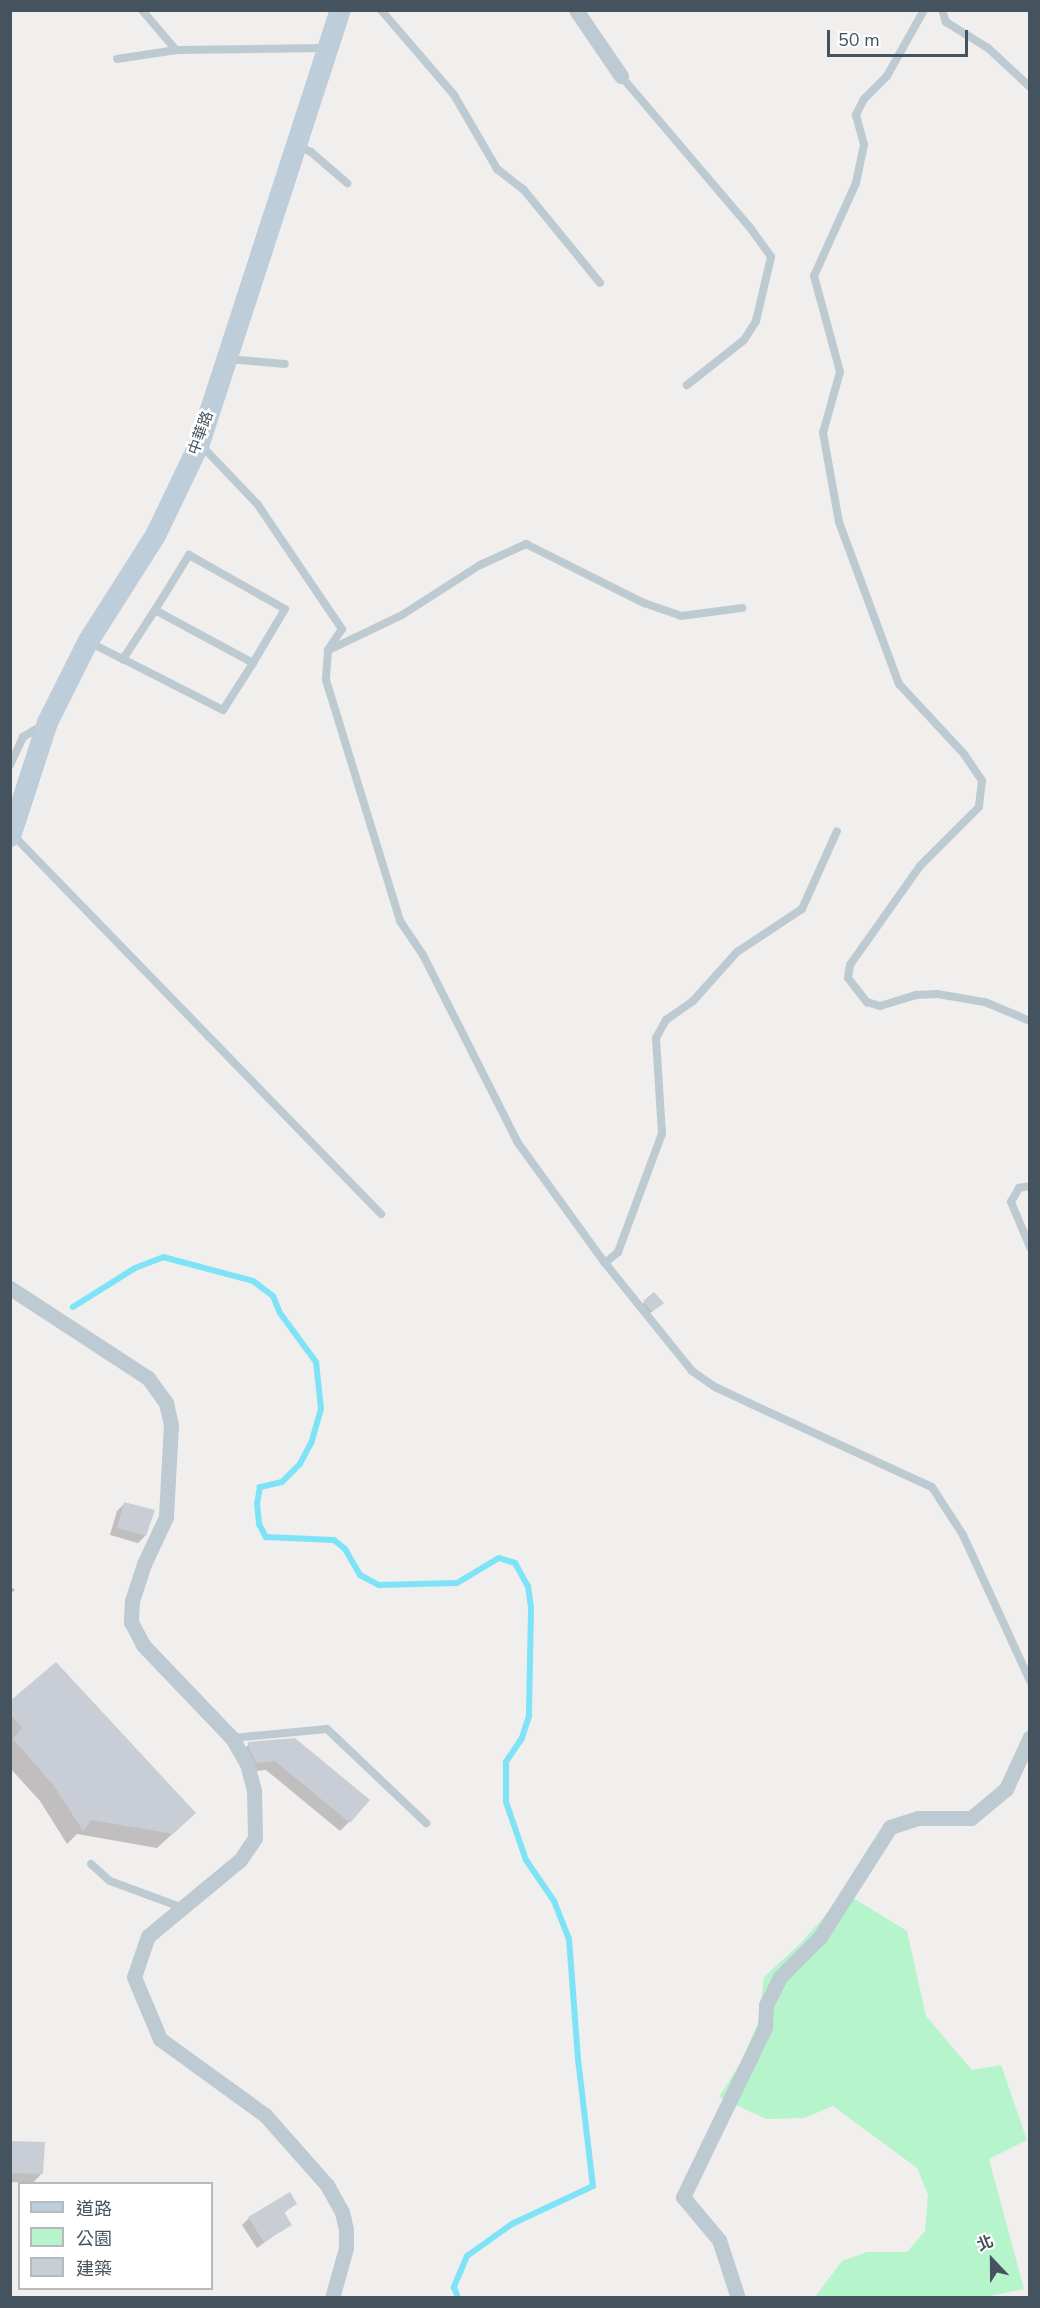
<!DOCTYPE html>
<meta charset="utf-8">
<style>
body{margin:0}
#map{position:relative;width:1040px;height:2308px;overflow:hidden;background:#f1eeee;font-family:"Nunito Sans","Noto Sans TC",sans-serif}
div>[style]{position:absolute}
.green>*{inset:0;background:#b6f4cc}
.shadow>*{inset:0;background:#0003}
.stream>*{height:6px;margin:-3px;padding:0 3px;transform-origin:3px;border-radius:3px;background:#7ee3f7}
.building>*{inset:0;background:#c9cdd5}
.lane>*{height:8px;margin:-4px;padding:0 4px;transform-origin:4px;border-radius:4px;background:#bdcad2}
.street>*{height:15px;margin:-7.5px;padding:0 7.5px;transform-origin:7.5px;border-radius:7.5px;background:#bdcad2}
.secondary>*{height:21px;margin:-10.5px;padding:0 10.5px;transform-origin:10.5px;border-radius:10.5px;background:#becdda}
span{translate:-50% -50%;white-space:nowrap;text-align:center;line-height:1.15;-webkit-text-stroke:5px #fff;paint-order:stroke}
.street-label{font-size:15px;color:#44535e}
.frame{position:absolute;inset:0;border:12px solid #44535e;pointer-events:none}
.legend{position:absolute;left:18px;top:2182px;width:195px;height:108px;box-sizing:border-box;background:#fff;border:2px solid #b4babf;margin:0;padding:8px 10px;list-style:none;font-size:18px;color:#44535e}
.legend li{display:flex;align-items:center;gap:12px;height:30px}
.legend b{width:30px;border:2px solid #b4babf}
.north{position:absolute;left:962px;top:2230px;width:60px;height:60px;-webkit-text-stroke:4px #fff;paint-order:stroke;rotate:338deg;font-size:16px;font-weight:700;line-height:24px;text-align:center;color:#44535e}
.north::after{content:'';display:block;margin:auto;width:21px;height:27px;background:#44535e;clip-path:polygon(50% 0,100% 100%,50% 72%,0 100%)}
.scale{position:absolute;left:827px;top:30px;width:141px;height:27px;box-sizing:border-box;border:3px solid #44535e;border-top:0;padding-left:8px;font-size:18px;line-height:21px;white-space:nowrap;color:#44535e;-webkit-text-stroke:4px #fff;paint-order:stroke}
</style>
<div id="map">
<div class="green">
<i style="clip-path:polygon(845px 1893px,907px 1931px,926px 2016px,972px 2070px,1001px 2065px,1027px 2140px,989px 2159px,1024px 2289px,979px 2298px,815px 2297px,842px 2261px,867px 2252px,907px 2252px,925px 2231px,928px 2195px,917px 2168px,833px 2106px,804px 2118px,766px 2119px,719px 2097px,741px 2062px,758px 2023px,764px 1977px,801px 1943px)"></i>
</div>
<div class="shadow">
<i style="clip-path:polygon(654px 1294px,662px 1303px,649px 1314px,641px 1305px)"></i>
<i style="clip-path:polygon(124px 1504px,145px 1536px,138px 1543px,110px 1535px,117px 1511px)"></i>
<i style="clip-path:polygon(10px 1586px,15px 1590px,10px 1595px)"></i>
<i style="clip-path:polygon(10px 1702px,180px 1827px,157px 1848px,77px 1834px,67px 1844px,40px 1801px,10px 1768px)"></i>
<i style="clip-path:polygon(295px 1740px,349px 1822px,340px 1831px,266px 1770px,248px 1772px,240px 1753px,249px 1744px)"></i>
<i style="clip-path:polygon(10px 2142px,42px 2173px,33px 2183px,10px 2182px)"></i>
<i style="clip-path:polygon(296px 2203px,284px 2213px,290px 2224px,257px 2248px,242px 2225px,249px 2218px)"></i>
</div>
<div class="stream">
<i style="left:73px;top:1307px;width:73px;rotate:-32.2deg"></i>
<i style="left:135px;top:1268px;width:30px;rotate:-21deg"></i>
<i style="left:163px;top:1257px;width:93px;rotate:14.9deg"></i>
<i style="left:253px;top:1281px;width:25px;rotate:37deg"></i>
<i style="left:273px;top:1296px;width:18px;rotate:68deg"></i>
<i style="left:280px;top:1313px;width:61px;rotate:53.7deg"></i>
<i style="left:316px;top:1362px;width:47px;rotate:83.9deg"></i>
<i style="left:321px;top:1409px;width:35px;rotate:106deg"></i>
<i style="left:311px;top:1443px;width:24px;rotate:118deg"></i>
<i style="left:300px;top:1464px;width:25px;rotate:135deg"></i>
<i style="left:282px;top:1482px;width:23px;rotate:167deg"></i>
<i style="left:260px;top:1487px;width:17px;rotate:100deg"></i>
<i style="left:257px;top:1504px;width:20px;rotate:84deg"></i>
<i style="left:259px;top:1524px;width:15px;rotate:62deg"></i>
<i style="left:266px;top:1537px;width:68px;rotate:2.5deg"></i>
<i style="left:334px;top:1540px;width:14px;rotate:39deg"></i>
<i style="left:345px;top:1549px;width:30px;rotate:60deg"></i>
<i style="left:360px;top:1575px;width:21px;rotate:28deg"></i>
<i style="left:379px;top:1585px;width:78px;rotate:-1.5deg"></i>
<i style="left:457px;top:1583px;width:49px;rotate:-30.8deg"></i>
<i style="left:499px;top:1558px;width:17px;rotate:17deg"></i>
<i style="left:515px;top:1563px;width:26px;rotate:61deg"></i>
<i style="left:528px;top:1586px;width:22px;rotate:82deg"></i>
<i style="left:531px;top:1608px;width:108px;rotate:91.1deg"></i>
<i style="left:529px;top:1716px;width:23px;rotate:108deg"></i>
<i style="left:522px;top:1738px;width:29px;rotate:124deg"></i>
<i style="left:506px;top:1762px;width:40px;rotate:90deg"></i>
<i style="left:506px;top:1802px;width:61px;rotate:71deg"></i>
<i style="left:526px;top:1860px;width:50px;rotate:55.7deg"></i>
<i style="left:554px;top:1901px;width:41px;rotate:68.5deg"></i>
<i style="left:569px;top:1939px;width:120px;rotate:85.7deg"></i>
<i style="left:578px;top:2059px;width:128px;rotate:83.3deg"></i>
<i style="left:593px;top:2186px;width:89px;rotate:154.9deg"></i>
<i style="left:512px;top:2224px;width:55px;rotate:144.6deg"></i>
<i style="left:467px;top:2256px;width:34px;rotate:113deg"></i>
<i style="left:454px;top:2287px;width:12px;rotate:70deg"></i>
</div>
<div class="building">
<i style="clip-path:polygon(654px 1292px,664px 1303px,652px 1312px,643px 1301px)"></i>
<i style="clip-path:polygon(124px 1502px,155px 1510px,146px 1536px,117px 1528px)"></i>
<i style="clip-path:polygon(56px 1662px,196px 1813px,173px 1834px,91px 1820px,83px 1831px,54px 1786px,13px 1739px,22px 1728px,10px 1714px,10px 1701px)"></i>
<i style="clip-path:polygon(295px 1738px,370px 1800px,350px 1823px,275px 1761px,257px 1763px,249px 1748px,248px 1742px)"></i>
<i style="clip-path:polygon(10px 2141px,45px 2142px,43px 2174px,10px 2173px)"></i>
<i style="clip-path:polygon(290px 2192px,297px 2204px,284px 2212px,292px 2225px,264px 2242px,248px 2217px)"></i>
</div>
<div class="lane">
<i style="left:381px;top:10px;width:112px;rotate:49.3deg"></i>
<i style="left:454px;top:95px;width:86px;rotate:59.8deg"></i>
<i style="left:497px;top:169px;width:34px;rotate:38deg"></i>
<i style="left:524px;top:190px;width:120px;rotate:50.7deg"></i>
<i style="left:924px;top:10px;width:76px;rotate:119.3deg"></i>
<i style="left:887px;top:76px;width:33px;rotate:135deg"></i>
<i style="left:864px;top:99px;width:18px;rotate:117deg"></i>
<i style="left:856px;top:115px;width:31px;rotate:75deg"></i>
<i style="left:864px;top:145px;width:39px;rotate:102deg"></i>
<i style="left:856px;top:183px;width:102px;rotate:114.3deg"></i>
<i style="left:814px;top:276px;width:99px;rotate:74.8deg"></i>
<i style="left:840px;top:372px;width:63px;rotate:105.6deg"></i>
<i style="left:823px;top:433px;width:90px;rotate:79.8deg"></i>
<i style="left:839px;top:522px;width:173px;rotate:69.7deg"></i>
<i style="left:899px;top:684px;width:96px;rotate:47.1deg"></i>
<i style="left:964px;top:754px;width:32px;rotate:56deg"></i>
<i style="left:982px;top:781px;width:26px;rotate:97deg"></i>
<i style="left:979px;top:807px;width:83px;rotate:135deg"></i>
<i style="left:920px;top:866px;width:121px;rotate:125.3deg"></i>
<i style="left:850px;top:965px;width:13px;rotate:99deg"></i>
<i style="left:848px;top:978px;width:31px;rotate:52deg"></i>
<i style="left:867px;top:1002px;width:14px;rotate:17deg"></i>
<i style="left:880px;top:1006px;width:38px;rotate:-17deg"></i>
<i style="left:916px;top:995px;width:21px;rotate:-3deg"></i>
<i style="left:937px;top:994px;width:49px;rotate:9.5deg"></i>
<i style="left:985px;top:1002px;width:49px;rotate:22.9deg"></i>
<i style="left:942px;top:10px;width:13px;rotate:72deg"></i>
<i style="left:946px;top:22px;width:49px;rotate:31.8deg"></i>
<i style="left:988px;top:48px;width:57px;rotate:42.9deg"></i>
<i style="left:176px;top:50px;width:148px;rotate:-0.8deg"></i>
<i style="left:117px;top:59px;width:60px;rotate:-8.7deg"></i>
<i style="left:176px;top:50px;width:52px;rotate:-130.4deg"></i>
<i style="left:621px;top:76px;width:201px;rotate:49.6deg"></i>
<i style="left:751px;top:229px;width:34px;rotate:54deg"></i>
<i style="left:771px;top:257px;width:66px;rotate:103.2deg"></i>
<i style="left:756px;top:321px;width:22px;rotate:122deg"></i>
<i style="left:744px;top:340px;width:73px;rotate:141.7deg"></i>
<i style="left:299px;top:146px;width:13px;rotate:27deg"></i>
<i style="left:311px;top:152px;width:48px;rotate:40.7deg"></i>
<i style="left:229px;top:359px;width:56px;rotate:5.1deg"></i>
<i style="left:200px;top:444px;width:84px;rotate:46.4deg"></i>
<i style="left:258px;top:505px;width:150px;rotate:55.9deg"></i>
<i style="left:342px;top:629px;width:25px;rotate:124deg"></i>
<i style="left:328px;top:650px;width:30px;rotate:94deg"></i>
<i style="left:326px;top:680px;width:252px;rotate:72.9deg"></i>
<i style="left:400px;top:921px;width:41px;rotate:55.9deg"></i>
<i style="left:423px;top:955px;width:211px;rotate:63.2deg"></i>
<i style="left:518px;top:1143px;width:148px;rotate:54.1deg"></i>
<i style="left:605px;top:1263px;width:139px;rotate:51.1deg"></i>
<i style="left:692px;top:1371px;width:28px;rotate:35deg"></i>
<i style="left:715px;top:1387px;width:38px;rotate:25deg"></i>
<i style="left:749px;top:1403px;width:201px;rotate:24.7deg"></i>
<i style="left:932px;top:1487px;width:57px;rotate:57.1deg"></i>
<i style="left:963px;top:1535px;width:161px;rotate:65.3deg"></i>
<i style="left:155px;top:610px;width:65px;rotate:-58.3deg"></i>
<i style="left:189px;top:555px;width:110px;rotate:29.4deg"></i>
<i style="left:285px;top:609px;width:63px;rotate:120.7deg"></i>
<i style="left:89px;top:642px;width:38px;rotate:27deg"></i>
<i style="left:123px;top:659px;width:112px;rotate:27deg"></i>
<i style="left:223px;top:710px;width:56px;rotate:-57.4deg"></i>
<i style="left:253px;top:663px;width:111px;rotate:-151.6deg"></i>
<i style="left:155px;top:610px;width:59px;rotate:123.1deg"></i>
<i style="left:329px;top:650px;width:81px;rotate:-25.6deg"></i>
<i style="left:402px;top:615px;width:93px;rotate:-32.7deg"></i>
<i style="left:480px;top:565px;width:51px;rotate:-24.5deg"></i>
<i style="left:526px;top:544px;width:132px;rotate:26.6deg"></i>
<i style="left:644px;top:603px;width:39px;rotate:19deg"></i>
<i style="left:681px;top:616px;width:62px;rotate:-7.5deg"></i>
<i style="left:10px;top:765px;width:31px;rotate:-65deg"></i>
<i style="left:23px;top:737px;width:21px;rotate:-31deg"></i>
<i style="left:12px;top:834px;width:530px;rotate:45.84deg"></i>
<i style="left:1030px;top:1186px;width:11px;rotate:170deg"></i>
<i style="left:1019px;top:1188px;width:16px;rotate:120deg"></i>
<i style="left:1011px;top:1202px;width:49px;rotate:67.1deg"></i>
<i style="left:605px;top:1263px;width:17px;rotate:-40deg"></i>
<i style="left:618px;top:1252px;width:126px;rotate:-69.6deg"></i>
<i style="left:662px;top:1134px;width:96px;rotate:-93.6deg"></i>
<i style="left:656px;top:1038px;width:21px;rotate:-61deg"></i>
<i style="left:666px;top:1020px;width:33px;rotate:-35deg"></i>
<i style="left:693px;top:1001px;width:66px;rotate:-48.1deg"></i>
<i style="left:737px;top:952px;width:78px;rotate:-33.5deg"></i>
<i style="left:802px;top:909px;width:85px;rotate:-65.8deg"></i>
<i style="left:232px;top:1738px;width:95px;rotate:-5.4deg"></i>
<i style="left:327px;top:1729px;width:137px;rotate:43.5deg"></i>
<i style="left:91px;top:1864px;width:25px;rotate:42deg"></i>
<i style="left:110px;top:1881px;width:78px;rotate:20.3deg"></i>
</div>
<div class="street">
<i style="left:576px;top:10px;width:80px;rotate:55.7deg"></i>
<i style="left:10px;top:1288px;width:165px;rotate:33.1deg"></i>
<i style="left:148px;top:1378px;width:31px;rotate:54deg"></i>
<i style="left:166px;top:1403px;width:22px;rotate:77deg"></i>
<i style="left:171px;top:1424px;width:93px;rotate:93.1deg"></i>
<i style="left:166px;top:1517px;width:52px;rotate:115.1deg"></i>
<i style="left:144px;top:1564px;width:38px;rotate:108deg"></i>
<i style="left:132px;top:1600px;width:22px;rotate:93deg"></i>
<i style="left:131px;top:1622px;width:26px;rotate:62deg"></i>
<i style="left:143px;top:1645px;width:129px;rotate:46.3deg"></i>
<i style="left:232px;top:1738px;width:30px;rotate:60deg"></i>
<i style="left:247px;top:1764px;width:27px;rotate:75deg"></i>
<i style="left:254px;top:1790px;width:48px;rotate:88.8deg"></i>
<i style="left:255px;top:1838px;width:27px;rotate:124deg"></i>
<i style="left:240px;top:1860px;width:119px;rotate:140.4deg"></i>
<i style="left:148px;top:1936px;width:43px;rotate:108.9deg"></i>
<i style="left:134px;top:1977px;width:67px;rotate:67.2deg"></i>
<i style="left:160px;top:2039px;width:130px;rotate:35.9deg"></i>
<i style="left:265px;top:2115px;width:94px;rotate:48.5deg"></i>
<i style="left:327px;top:2185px;width:31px;rotate:61deg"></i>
<i style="left:342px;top:2212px;width:18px;rotate:77deg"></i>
<i style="left:346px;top:2230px;width:18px;rotate:90deg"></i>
<i style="left:346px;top:2248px;width:52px;rotate:105.6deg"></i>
<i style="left:738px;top:2298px;width:61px;rotate:-108.1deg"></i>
<i style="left:719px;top:2240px;width:56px;rotate:-129.9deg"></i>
<i style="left:683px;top:2197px;width:189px;rotate:-64.2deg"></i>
<i style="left:765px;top:2027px;width:22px;rotate:-87deg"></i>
<i style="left:766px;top:2005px;width:31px;rotate:-63deg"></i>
<i style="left:780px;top:1977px;width:57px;rotate:-45deg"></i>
<i style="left:820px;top:1937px;width:130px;rotate:-57.5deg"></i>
<i style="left:890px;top:1827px;width:29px;rotate:-18deg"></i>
<i style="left:918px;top:1818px;width:53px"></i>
<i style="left:971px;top:1818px;width:45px;rotate:-39.6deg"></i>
<i style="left:1006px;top:1789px;width:57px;rotate:-65.2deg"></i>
</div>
<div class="secondary">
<i style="left:10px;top:836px;width:120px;rotate:-72deg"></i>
<i style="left:47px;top:722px;width:89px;rotate:-63.4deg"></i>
<i style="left:87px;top:642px;width:127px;rotate:-57.6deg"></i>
<i style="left:155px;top:535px;width:102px;rotate:-64.4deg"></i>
<i style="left:199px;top:443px;width:455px;rotate:-72deg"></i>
</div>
<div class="street-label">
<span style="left:201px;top:433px;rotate:-70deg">中華路</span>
</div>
<div class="frame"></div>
<ul class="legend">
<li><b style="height:8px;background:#becdda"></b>道路</li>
<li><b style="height:16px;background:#b6f4cc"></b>公園</li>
<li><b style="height:16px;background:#c9cdd5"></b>建築</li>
</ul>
<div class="north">北</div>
<div class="scale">50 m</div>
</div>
